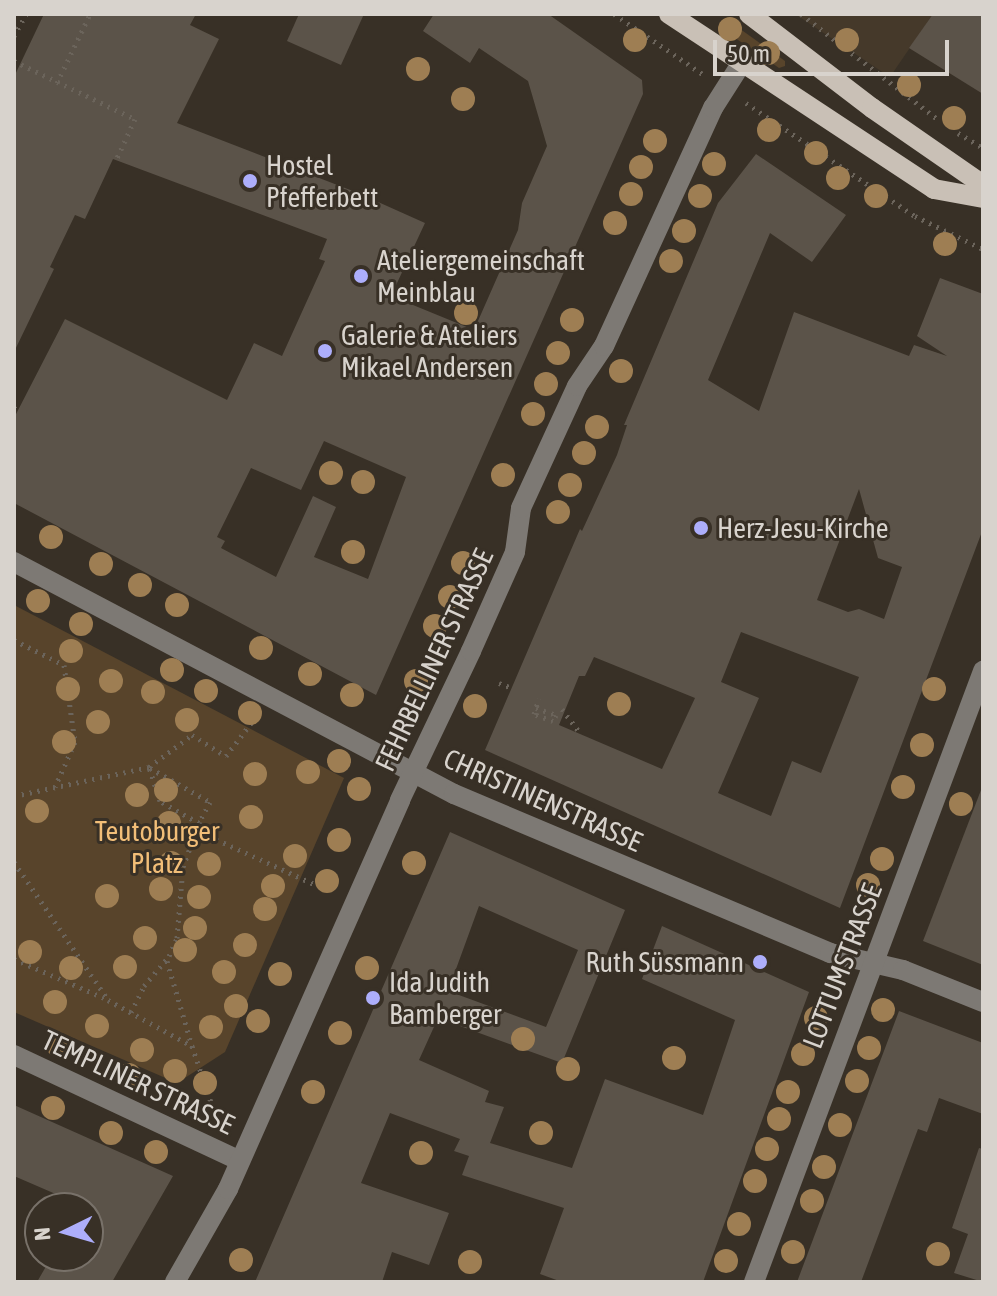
<!DOCTYPE html>
<meta charset="utf-8">
<style>
body{margin:0}
#map{position:relative;width:997px;height:1296px;overflow:hidden;background:#383026;font-family:"Asap Condensed",sans-serif}
div>[style]{position:absolute}
.built>*{inset:0;background:#45392a}
.green>*{inset:0;background:#58442b}
.building>*{inset:0;background:#5b5349}
.path>*{height:5px;margin-top:-2.5px;transform-origin:0;background:repeating-linear-gradient(90deg,#6b645b 0 2px,transparent 0 8px)}
.minor>*{height:20px;margin:-10px;padding:0 10px;transform-origin:10px;border-radius:10px;background:#7d7974}
.major>*{height:20px;margin:-10px;padding:0 10px;transform-origin:10px;border-radius:10px;background:#c9c0b6}
.trees>*{width:24px;height:24px;margin:-12px;border-radius:50%;background:#9e7e53}
.dots>*{width:22px;height:22px;translate:-50% -50%;box-sizing:border-box;border:4px solid #383026;border-radius:50%}
span{translate:-50% -50%;white-space:nowrap;text-align:center;line-height:1.15;-webkit-text-stroke:6px #383026;paint-order:stroke}
.poi-label{font-size:28px;color:#d8d3cd}
.left{translate:0 -50%;text-align:left}
.right{translate:-100% -50%;text-align:right}
.street-label{font-size:28px;color:#d8d3cd}
.park-label{font-size:28px;color:#f2be78}
.frame{position:absolute;inset:0;border:16px solid #d8d3cd;pointer-events:none}
.north{position:absolute;left:24px;top:1192px;width:80px;height:80px;box-sizing:border-box;background:#383026;border:2px solid #787169;border-radius:50%;rotate:265deg;font-size:22px;font-weight:700;line-height:32px;text-align:center;color:#d8d3cd}
.north::after{content:'';display:block;margin:auto;width:28px;height:36px;background:#adaefb;clip-path:polygon(50% 0,100% 100%,50% 72%,0 100%)}
.scale{position:absolute;left:713px;top:40px;width:236px;height:36px;box-sizing:border-box;border:4px solid #d8d3cd;border-top:0;padding-left:10px;font-size:24px;line-height:28px;white-space:nowrap;color:#d8d3cd;-webkit-text-stroke:6px #383026;paint-order:stroke}
</style>
<div id="map">
<div class="built">
<i style="clip-path:polygon(795px 14px,933px 14px,890px 77px)"></i>
</div>
<div class="green">
<i style="clip-path:polygon(729px 21px,785px 61px,785px 66px,779px 68px,722px 29px)"></i>
<i style="clip-path:polygon(14px 605px,344px 778px,225px 1052px,177px 1083px,14px 1012px)"></i>
</div>
<div class="building">
<i style="clip-path:polygon(evenodd,44px 14px,196px 14px,190px 25px,219px 39px,177px 123px,358px 193px,425px 223px,391px 296px,474px 330px,518px 230px,522px 203px,547px 146px,528px 81px,479px 48px,470px 63px,423px 31px,434px 14px,548px 14px,642px 80px,643px 94px,376px 695px,14px 503px,14px 418px,65px 319px,227px 400px,254px 343px,282px 356px,325px 261px,319px 259px,327px 239px,113px 159px,85px 219px,75px 215px,50px 267px,54px 269px,14px 352px,14px 77px,44px 14px,324px 441px,406px 477px,368px 579px,314px 557px,336px 507px,313px 496px,276px 577px,221px 548px,225px 541px,217px 537px,251px 468px,301px 490px,324px 441px)"></i>
<i style="clip-path:polygon(299px 14px,364px 14px,341px 65px,287px 41px)"></i>
<i style="clip-path:polygon(933px 14px,983px 14px,983px 94px,909px 48px)"></i>
<i style="clip-path:polygon(evenodd,756px 154px,846px 215px,812px 262px,770px 233px,708px 380px,759px 411px,794px 312px,909px 356px,914px 345px,947px 356px,917px 336px,940px 278px,983px 294px,983px 529px,840px 908px,485px 750px,580px 529px,582px 531px,617px 455px,627px 425px,624px 425px,718px 203px,756px 154px,859px 489px,878px 558px,902px 567px,884px 619px,859px 609px,848px 612px,817px 600px,859px 489px,756px 154px,741px 632px,859px 677px,821px 773px,792px 761px,771px 816px,718px 793px,759px 698px,721px 682px,741px 632px,756px 154px,594px 657px,695px 698px,662px 769px,559px 725px,579px 676px,585px 676px,594px 657px)"></i>
<i style="clip-path:polygon(981px 790px,983px 790px,983px 965px,923px 941px)"></i>
<i style="clip-path:polygon(evenodd,450px 832px,625px 910px,562px 1063px,438px 1018px,419px 1060px,489px 1091px,485px 1102px,504px 1107px,490px 1143px,572px 1168px,605px 1079px,703px 1115px,735px 1020px,642px 979px,662px 926px,809px 992px,703px 1282px,562px 1282px,540px 1274px,564px 1208px,462px 1175px,469px 1156px,454px 1151px,460px 1139px,390px 1113px,361px 1183px,449px 1213px,429px 1265px,392px 1252px,382px 1282px,255px 1282px,450px 832px,479px 906px,578px 950px,546px 1027px,448px 991px,479px 906px)"></i>
<i style="clip-path:polygon(899px 1011px,983px 1043px,983px 1114px,939px 1098px,927px 1132px,918px 1129px,861px 1282px,797px 1282px)"></i>
<i style="clip-path:polygon(14px 1105px,173px 1176px,112px 1282px,37px 1282px,52px 1256px,88px 1256px,88px 1208px,14px 1176px)"></i>
<i style="clip-path:polygon(979px 1148px,983px 1149px,983px 1282px,954px 1273px,968px 1234px,952px 1228px)"></i>
</div>
<div class="path">
<i style="left:614px;top:14px;width:109px;rotate:34.1deg"></i>
<i style="left:801px;top:14px;width:175px;rotate:37.6deg"></i>
<i style="left:14px;top:36px;width:25px;rotate:-61deg"></i>
<i style="left:14px;top:61px;width:134px;rotate:25.6deg"></i>
<i style="left:135px;top:119px;width:43px;rotate:114.8deg"></i>
<i style="left:57px;top:83px;width:76px;rotate:-64.4deg"></i>
<i style="left:746px;top:103px;width:203px;rotate:33.8deg"></i>
<i style="left:915px;top:216px;width:76px;rotate:25.9deg"></i>
<i style="left:958px;top:133px;width:29px;rotate:31deg"></i>
<i style="left:14px;top:408px;width:4px;rotate:27deg"></i>
<i style="left:14px;top:640px;width:56px;rotate:26.6deg"></i>
<i style="left:64px;top:665px;width:78px;rotate:81.9deg"></i>
<i style="left:75px;top:742px;width:49px;rotate:114deg"></i>
<i style="left:499px;top:683px;width:14px;rotate:21deg"></i>
<i style="left:536px;top:708px;width:21px;rotate:19deg"></i>
<i style="left:556px;top:715px;width:7px;rotate:117deg"></i>
<i style="left:553px;top:721px;width:20px;rotate:-160deg"></i>
<i style="left:534px;top:714px;width:16px;rotate:-72deg"></i>
<i style="left:562px;top:709px;width:31px;rotate:53deg"></i>
<i style="left:150px;top:768px;width:69px;rotate:29.5deg"></i>
<i style="left:210px;top:802px;width:24px;rotate:118deg"></i>
<i style="left:199px;top:823px;width:16px;rotate:52deg"></i>
<i style="left:209px;top:836px;width:115px;rotate:24.6deg"></i>
<i style="left:14px;top:796px;width:138px;rotate:-12.1deg"></i>
<i style="left:149px;top:767px;width:54px;rotate:-36.7deg"></i>
<i style="left:192px;top:735px;width:40px;rotate:32deg"></i>
<i style="left:226px;top:756px;width:43px;rotate:-52.6deg"></i>
<i style="left:14px;top:862px;width:167px;rotate:55.7deg"></i>
<i style="left:108px;top:1000px;width:96px;rotate:28.7deg"></i>
<i style="left:192px;top:1046px;width:65px;rotate:71.3deg"></i>
<i style="left:14px;top:959px;width:101px;rotate:23.3deg"></i>
<i style="left:167px;top:961px;width:89px;rotate:73.6deg"></i>
<i style="left:131px;top:1012px;width:29px;rotate:-63deg"></i>
<i style="left:144px;top:986px;width:39px;rotate:-50deg"></i>
<i style="left:169px;top:956px;width:20px;rotate:-66deg"></i>
<i style="left:177px;top:938px;width:71px;rotate:-85.2deg"></i>
<i style="left:183px;top:867px;width:47px;rotate:-70deg"></i>
<i style="left:199px;top:823px;width:45px;rotate:-150.6deg"></i>
<i style="left:160px;top:801px;width:36px;rotate:-108deg"></i>
</div>
<div class="minor">
<i style="left:14px;top:562px;width:497px;rotate:27.8deg"></i>
<i style="left:454px;top:794px;width:408px;rotate:22.9deg"></i>
<i style="left:830px;top:953px;width:75px;rotate:13.1deg"></i>
<i style="left:903px;top:970px;width:86px;rotate:21.8deg"></i>
<i style="left:14px;top:1055px;width:247px;rotate:25.1deg"></i>
<i style="left:175px;top:1282px;width:107px;rotate:-60.3deg"></i>
<i style="left:228px;top:1189px;width:425px;rotate:-66.1deg"></i>
<i style="left:400px;top:800px;width:165px;rotate:-64.5deg"></i>
<i style="left:471px;top:651px;width:108px;rotate:-66deg"></i>
<i style="left:515px;top:552px;width:44px;rotate:-82.2deg"></i>
<i style="left:521px;top:508px;width:134px;rotate:-65.3deg"></i>
<i style="left:577px;top:386px;width:48px;rotate:-56deg"></i>
<i style="left:604px;top:346px;width:262px;rotate:-65.4deg"></i>
<i style="left:713px;top:108px;width:52px;rotate:-57.5deg"></i>
<i style="left:754px;top:1282px;width:653px;rotate:-69.45deg"></i>
</div>
<div class="major">
<i style="left:669px;top:14px;width:318px;rotate:33.4deg"></i>
<i style="left:934px;top:189px;width:50px;rotate:10.4deg"></i>
<i style="left:749px;top:14px;width:155px;rotate:37.4deg"></i>
<i style="left:872px;top:108px;width:135px;rotate:34.7deg"></i>
</div>
<div class="trees">
<i style="left:730px;top:29px"></i>
<i style="left:635px;top:40px"></i>
<i style="left:847px;top:40px"></i>
<i style="left:768px;top:53px"></i>
<i style="left:418px;top:69px"></i>
<i style="left:909px;top:85px"></i>
<i style="left:463px;top:99px"></i>
<i style="left:954px;top:118px"></i>
<i style="left:769px;top:130px"></i>
<i style="left:655px;top:141px"></i>
<i style="left:816px;top:153px"></i>
<i style="left:714px;top:164px"></i>
<i style="left:641px;top:167px"></i>
<i style="left:838px;top:178px"></i>
<i style="left:631px;top:194px"></i>
<i style="left:700px;top:196px"></i>
<i style="left:876px;top:196px"></i>
<i style="left:615px;top:223px"></i>
<i style="left:684px;top:231px"></i>
<i style="left:945px;top:244px"></i>
<i style="left:671px;top:261px"></i>
<i style="left:466px;top:313px"></i>
<i style="left:572px;top:320px"></i>
<i style="left:558px;top:353px"></i>
<i style="left:621px;top:371px"></i>
<i style="left:546px;top:384px"></i>
<i style="left:533px;top:414px"></i>
<i style="left:597px;top:427px"></i>
<i style="left:584px;top:453px"></i>
<i style="left:331px;top:473px"></i>
<i style="left:503px;top:475px"></i>
<i style="left:363px;top:482px"></i>
<i style="left:570px;top:485px"></i>
<i style="left:558px;top:512px"></i>
<i style="left:51px;top:537px"></i>
<i style="left:353px;top:552px"></i>
<i style="left:463px;top:563px"></i>
<i style="left:101px;top:564px"></i>
<i style="left:140px;top:585px"></i>
<i style="left:450px;top:597px"></i>
<i style="left:38px;top:601px"></i>
<i style="left:177px;top:605px"></i>
<i style="left:81px;top:624px"></i>
<i style="left:435px;top:626px"></i>
<i style="left:261px;top:648px"></i>
<i style="left:71px;top:651px"></i>
<i style="left:172px;top:670px"></i>
<i style="left:310px;top:674px"></i>
<i style="left:111px;top:681px"></i>
<i style="left:416px;top:681px"></i>
<i style="left:68px;top:689px"></i>
<i style="left:934px;top:689px"></i>
<i style="left:206px;top:691px"></i>
<i style="left:153px;top:692px"></i>
<i style="left:352px;top:695px"></i>
<i style="left:619px;top:704px"></i>
<i style="left:475px;top:706px"></i>
<i style="left:250px;top:713px"></i>
<i style="left:187px;top:720px"></i>
<i style="left:98px;top:722px"></i>
<i style="left:64px;top:742px"></i>
<i style="left:922px;top:745px"></i>
<i style="left:339px;top:761px"></i>
<i style="left:308px;top:772px"></i>
<i style="left:255px;top:774px"></i>
<i style="left:903px;top:787px"></i>
<i style="left:359px;top:789px"></i>
<i style="left:166px;top:790px"></i>
<i style="left:137px;top:795px"></i>
<i style="left:961px;top:804px"></i>
<i style="left:37px;top:811px"></i>
<i style="left:251px;top:817px"></i>
<i style="left:169px;top:823px"></i>
<i style="left:339px;top:840px"></i>
<i style="left:295px;top:856px"></i>
<i style="left:882px;top:859px"></i>
<i style="left:171px;top:863px"></i>
<i style="left:414px;top:863px"></i>
<i style="left:209px;top:864px"></i>
<i style="left:327px;top:881px"></i>
<i style="left:868px;top:885px"></i>
<i style="left:273px;top:886px"></i>
<i style="left:161px;top:889px"></i>
<i style="left:107px;top:896px"></i>
<i style="left:199px;top:897px"></i>
<i style="left:265px;top:909px"></i>
<i style="left:195px;top:928px"></i>
<i style="left:145px;top:938px"></i>
<i style="left:245px;top:945px"></i>
<i style="left:185px;top:950px"></i>
<i style="left:30px;top:952px"></i>
<i style="left:125px;top:967px"></i>
<i style="left:71px;top:968px"></i>
<i style="left:367px;top:968px"></i>
<i style="left:224px;top:972px"></i>
<i style="left:280px;top:974px"></i>
<i style="left:55px;top:1002px"></i>
<i style="left:236px;top:1006px"></i>
<i style="left:883px;top:1010px"></i>
<i style="left:816px;top:1018px"></i>
<i style="left:258px;top:1021px"></i>
<i style="left:97px;top:1026px"></i>
<i style="left:211px;top:1027px"></i>
<i style="left:340px;top:1033px"></i>
<i style="left:523px;top:1039px"></i>
<i style="left:58px;top:1045px"></i>
<i style="left:869px;top:1048px"></i>
<i style="left:142px;top:1050px"></i>
<i style="left:803px;top:1054px"></i>
<i style="left:674px;top:1058px"></i>
<i style="left:568px;top:1069px"></i>
<i style="left:175px;top:1071px"></i>
<i style="left:129px;top:1075px"></i>
<i style="left:857px;top:1081px"></i>
<i style="left:205px;top:1083px"></i>
<i style="left:313px;top:1092px"></i>
<i style="left:788px;top:1092px"></i>
<i style="left:53px;top:1108px"></i>
<i style="left:779px;top:1119px"></i>
<i style="left:840px;top:1125px"></i>
<i style="left:111px;top:1133px"></i>
<i style="left:541px;top:1133px"></i>
<i style="left:767px;top:1149px"></i>
<i style="left:156px;top:1152px"></i>
<i style="left:421px;top:1153px"></i>
<i style="left:824px;top:1167px"></i>
<i style="left:755px;top:1181px"></i>
<i style="left:812px;top:1201px"></i>
<i style="left:739px;top:1224px"></i>
<i style="left:793px;top:1252px"></i>
<i style="left:938px;top:1254px"></i>
<i style="left:241px;top:1260px"></i>
<i style="left:726px;top:1261px"></i>
<i style="left:470px;top:1262px"></i>
</div>
<div class="dots">
<i style="left:250px;top:181px;background:#adaefb"></i>
<i style="left:361px;top:276px;background:#adaefb"></i>
<i style="left:325px;top:351px;background:#adaefb"></i>
<i style="left:701px;top:528px;background:#adaefb"></i>
<i style="left:760px;top:962px;background:#adaefb"></i>
<i style="left:373px;top:998px;background:#adaefb"></i>
</div>
<div class="poi-label">
<span class="left" style="left:266px;top:181px">Hostel<br>Pfefferbett</span>
<span class="left" style="left:377px;top:276px">Ateliergemeinschaft<br>Meinblau</span>
<span class="left" style="left:341px;top:351px">Galerie &amp; Ateliers<br>Mikael Andersen</span>
<span class="left" style="left:717px;top:528px">Herz-Jesu-Kirche</span>
<span class="right" style="left:744px;top:962px">Ruth Süssmann</span>
<span class="left" style="left:389px;top:998px">Ida Judith<br>Bamberger</span>
</div>
<div class="street-label">
<span style="left:434px;top:660px;rotate:-65deg">FEHRBELLINER STRASSE</span>
<span style="left:543px;top:800px;rotate:24deg">CHRISTINENSTRASSE</span>
<span style="left:842px;top:966px;rotate:-69deg">LOTTUMSTRASSE</span>
<span style="left:138px;top:1082px;rotate:25deg">TEMPLINER STRASSE</span>
</div>
<div class="park-label">
<span style="left:157px;top:847px">Teutoburger<br>Platz</span>
</div>
<div class="frame"></div>
<div class="north">N</div>
<div class="scale">50 m</div>
</div>
